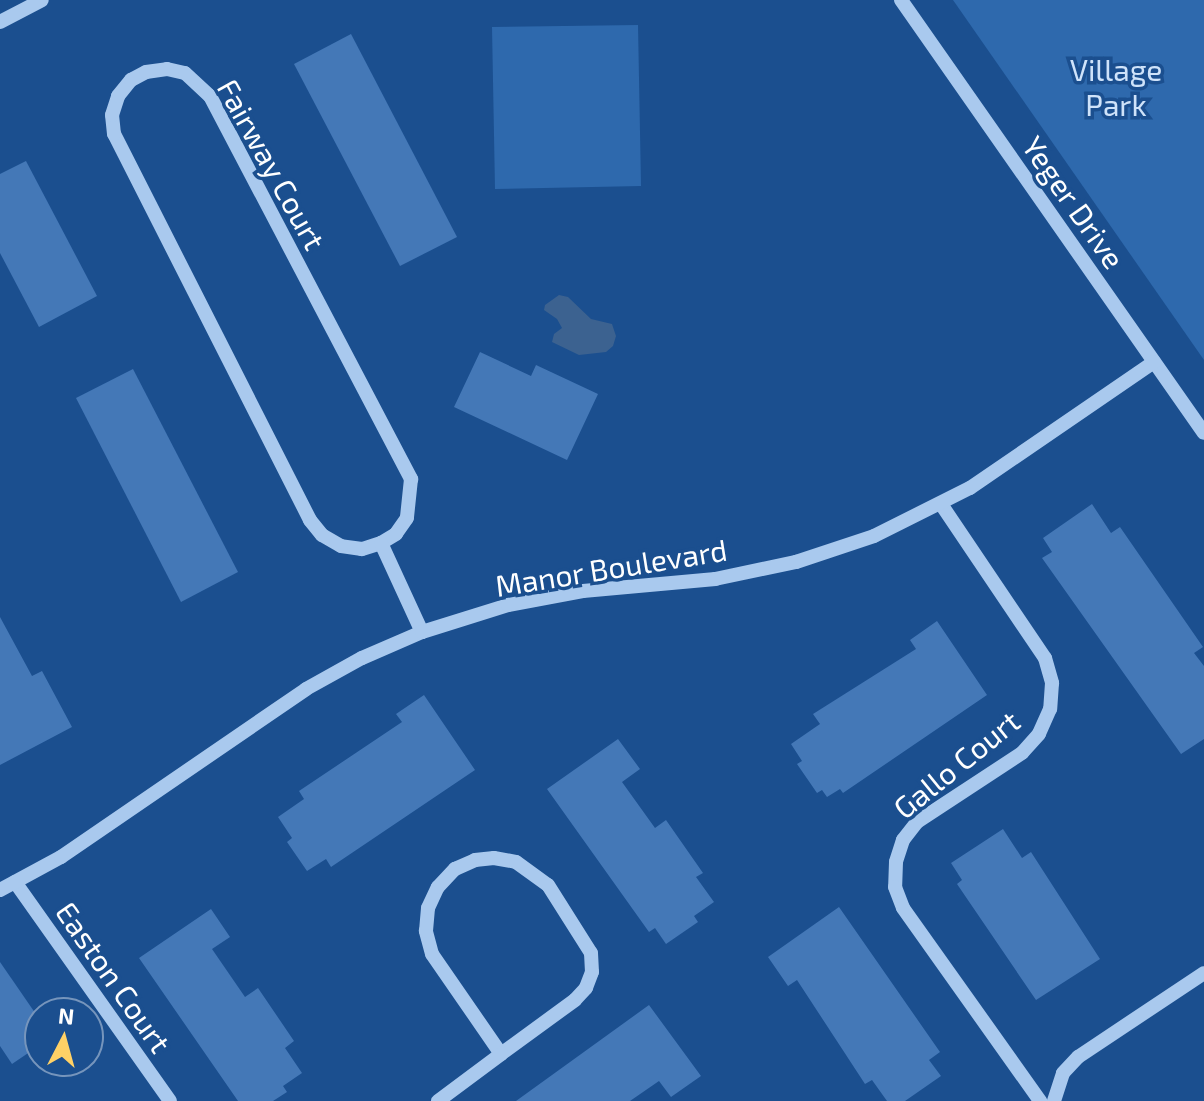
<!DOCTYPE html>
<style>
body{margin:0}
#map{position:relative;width:1204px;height:1101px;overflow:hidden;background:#1b4f8f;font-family:"Exo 2",sans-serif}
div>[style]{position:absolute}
.green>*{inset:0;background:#2e69ad}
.water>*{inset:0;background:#3c6290}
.building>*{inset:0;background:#4478b7}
.minor>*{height:14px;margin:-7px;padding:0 7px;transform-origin:7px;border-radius:7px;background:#a9c9ee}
span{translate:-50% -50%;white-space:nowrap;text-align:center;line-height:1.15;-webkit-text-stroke:7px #1b4f8f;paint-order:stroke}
.park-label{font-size:30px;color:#cfe3fa}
.street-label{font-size:30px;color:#fff}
.north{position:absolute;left:24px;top:997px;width:80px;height:80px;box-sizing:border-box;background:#1b4f8f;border:2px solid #7695bc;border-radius:50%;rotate:6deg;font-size:22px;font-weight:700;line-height:32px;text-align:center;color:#fff}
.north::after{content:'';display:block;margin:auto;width:28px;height:36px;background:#ffd166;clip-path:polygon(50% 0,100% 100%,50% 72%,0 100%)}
</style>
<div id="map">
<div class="green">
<i style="clip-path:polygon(953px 0,1204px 0,1204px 360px)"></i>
<i style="clip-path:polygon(638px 25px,641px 186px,495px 189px,492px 27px)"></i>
</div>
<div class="water">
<i style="clip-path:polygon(559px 295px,568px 297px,591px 319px,612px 324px,616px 336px,613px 346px,606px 352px,579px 355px,552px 342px,554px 334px,562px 328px,557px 319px,544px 310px,545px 305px)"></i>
</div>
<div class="building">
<i style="clip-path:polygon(351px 34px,457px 237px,400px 266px,294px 64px)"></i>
<i style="clip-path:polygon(26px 161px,97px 296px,39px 327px,0 253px,0 174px)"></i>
<i style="clip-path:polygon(480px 352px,531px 376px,536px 365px,598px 394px,567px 460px,454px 407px)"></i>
<i style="clip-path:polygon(133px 369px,238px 572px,181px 602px,76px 398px)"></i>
<i style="clip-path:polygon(1092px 504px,1111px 533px,1120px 527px,1203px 647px,1194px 653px,1204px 666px,1204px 739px,1181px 754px,1042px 558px,1052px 552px,1043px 538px)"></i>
<i style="clip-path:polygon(0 617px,32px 676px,42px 671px,72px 727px,0 765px)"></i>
<i style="clip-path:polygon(937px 621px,987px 695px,843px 793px,840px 789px,827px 797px,822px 790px,817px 793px,797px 764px,802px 761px,791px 744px,820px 724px,813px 714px,916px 649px,910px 640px)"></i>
<i style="clip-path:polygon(424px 695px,475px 770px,331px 867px,326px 859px,307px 871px,287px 842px,292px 838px,278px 817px,304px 799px,299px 791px,402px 722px,396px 714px)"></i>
<i style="clip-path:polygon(618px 739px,640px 769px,622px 782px,655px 828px,666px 820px,703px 873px,696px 877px,714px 902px,694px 916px,698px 922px,666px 944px,655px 928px,649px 932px,547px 789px)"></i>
<i style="clip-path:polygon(1003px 829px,1022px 858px,1031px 852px,1100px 959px,1036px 1000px,957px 884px,962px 880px,951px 863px)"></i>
<i style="clip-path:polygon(839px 907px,940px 1052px,929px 1060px,941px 1076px,905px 1101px,887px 1101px,872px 1080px,865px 1084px,797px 980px,788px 986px,768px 957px)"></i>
<i style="clip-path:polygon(211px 909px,230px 937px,212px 949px,245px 997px,258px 988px,294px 1041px,285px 1048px,302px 1073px,283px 1086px,287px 1092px,273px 1101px,238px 1101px,139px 958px)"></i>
<i style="clip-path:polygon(0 962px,40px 1020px,40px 1045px,12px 1064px,0 1046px)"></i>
<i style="clip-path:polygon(649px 1005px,701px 1076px,671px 1097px,659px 1081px,630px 1101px,516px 1101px)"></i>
</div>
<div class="minor">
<i style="left:901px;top:0;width:528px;rotate:55.02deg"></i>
<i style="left:0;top:22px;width:47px;rotate:-27.6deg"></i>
<i style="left:167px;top:69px;width:18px;rotate:13deg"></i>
<i style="left:185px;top:73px;width:34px;rotate:43deg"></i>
<i style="left:210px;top:96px;width:433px;rotate:62.3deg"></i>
<i style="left:411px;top:479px;width:39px;rotate:96deg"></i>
<i style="left:407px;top:518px;width:19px;rotate:125deg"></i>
<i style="left:396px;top:534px;width:17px;rotate:149deg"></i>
<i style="left:381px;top:543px;width:20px;rotate:162deg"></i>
<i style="left:362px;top:549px;width:21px;rotate:-172deg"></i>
<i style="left:341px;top:546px;width:22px;rotate:-150deg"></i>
<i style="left:322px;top:535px;width:19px;rotate:-129deg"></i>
<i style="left:310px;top:520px;width:433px;rotate:-116.9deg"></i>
<i style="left:114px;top:134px;width:19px;rotate:-96deg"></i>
<i style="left:112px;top:115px;width:20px;rotate:-72deg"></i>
<i style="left:118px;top:96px;width:21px;rotate:-51deg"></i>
<i style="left:131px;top:80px;width:17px;rotate:-28deg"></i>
<i style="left:146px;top:72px;width:21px;rotate:-8deg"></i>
<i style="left:941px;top:504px;width:186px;rotate:56deg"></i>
<i style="left:1045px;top:658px;width:26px;rotate:74deg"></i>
<i style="left:1052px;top:683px;width:26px;rotate:94deg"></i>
<i style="left:1050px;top:709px;width:27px;rotate:114deg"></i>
<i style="left:1039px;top:734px;width:25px;rotate:132deg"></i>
<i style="left:1022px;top:753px;width:126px;rotate:146.7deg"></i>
<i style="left:917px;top:822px;width:23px;rotate:128deg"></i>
<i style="left:903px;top:840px;width:23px;rotate:108deg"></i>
<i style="left:896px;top:862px;width:25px;rotate:92deg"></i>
<i style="left:895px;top:887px;width:22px;rotate:69deg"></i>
<i style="left:903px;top:908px;width:237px;rotate:54.6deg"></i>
<i style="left:381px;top:543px;width:98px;rotate:65.3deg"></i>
<i style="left:494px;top:858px;width:22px;rotate:10deg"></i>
<i style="left:516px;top:862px;width:39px;rotate:36deg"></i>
<i style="left:548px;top:885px;width:80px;rotate:57.7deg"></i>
<i style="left:591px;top:953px;width:19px;rotate:87deg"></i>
<i style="left:592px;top:972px;width:17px;rotate:111deg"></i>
<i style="left:586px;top:988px;width:16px;rotate:133deg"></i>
<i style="left:575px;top:1000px;width:92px;rotate:143.9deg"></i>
<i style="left:501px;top:1054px;width:121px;rotate:-124.6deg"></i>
<i style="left:432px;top:954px;width:24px;rotate:-105deg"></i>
<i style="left:426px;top:931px;width:23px;rotate:-85deg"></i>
<i style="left:428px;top:908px;width:23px;rotate:-65deg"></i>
<i style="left:438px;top:887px;width:25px;rotate:-47deg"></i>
<i style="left:455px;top:869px;width:22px;rotate:-24deg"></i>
<i style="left:475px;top:860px;width:19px;rotate:-6deg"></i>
<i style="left:15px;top:882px;width:268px;rotate:54.7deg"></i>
<i style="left:0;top:890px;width:69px;rotate:-28.4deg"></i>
<i style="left:61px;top:857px;width:297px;rotate:-34.4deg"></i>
<i style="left:306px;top:689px;width:64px;rotate:-29deg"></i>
<i style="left:362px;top:658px;width:65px;rotate:-23.4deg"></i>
<i style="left:422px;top:632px;width:90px;rotate:-17.4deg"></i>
<i style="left:508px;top:605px;width:76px;rotate:-10.6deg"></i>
<i style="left:583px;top:591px;width:133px;rotate:-5.2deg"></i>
<i style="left:715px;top:579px;width:83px;rotate:-11.9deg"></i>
<i style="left:796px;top:562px;width:82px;rotate:-18.4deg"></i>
<i style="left:874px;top:536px;width:107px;rotate:-26.6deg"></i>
<i style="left:970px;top:488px;width:223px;rotate:-34.4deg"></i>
<i style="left:438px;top:1101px;width:79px;rotate:-36.7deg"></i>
<i style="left:1054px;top:1101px;width:29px;rotate:-72deg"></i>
<i style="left:1063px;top:1073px;width:22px;rotate:-47deg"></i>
<i style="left:1078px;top:1057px;width:151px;rotate:-33.7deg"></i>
</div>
<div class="park-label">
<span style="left:1116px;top:86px">Village<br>Park</span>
</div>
<div class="street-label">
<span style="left:272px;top:164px;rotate:61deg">Fairway Court</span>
<span style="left:1074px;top:202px;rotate:55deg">Yeger Drive</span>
<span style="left:611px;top:567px;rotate:-9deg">Manor Boulevard</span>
<span style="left:956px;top:764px;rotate:-39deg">Gallo Court</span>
<span style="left:114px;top:977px;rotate:55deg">Easton Court</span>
</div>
<div class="north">N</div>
</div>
